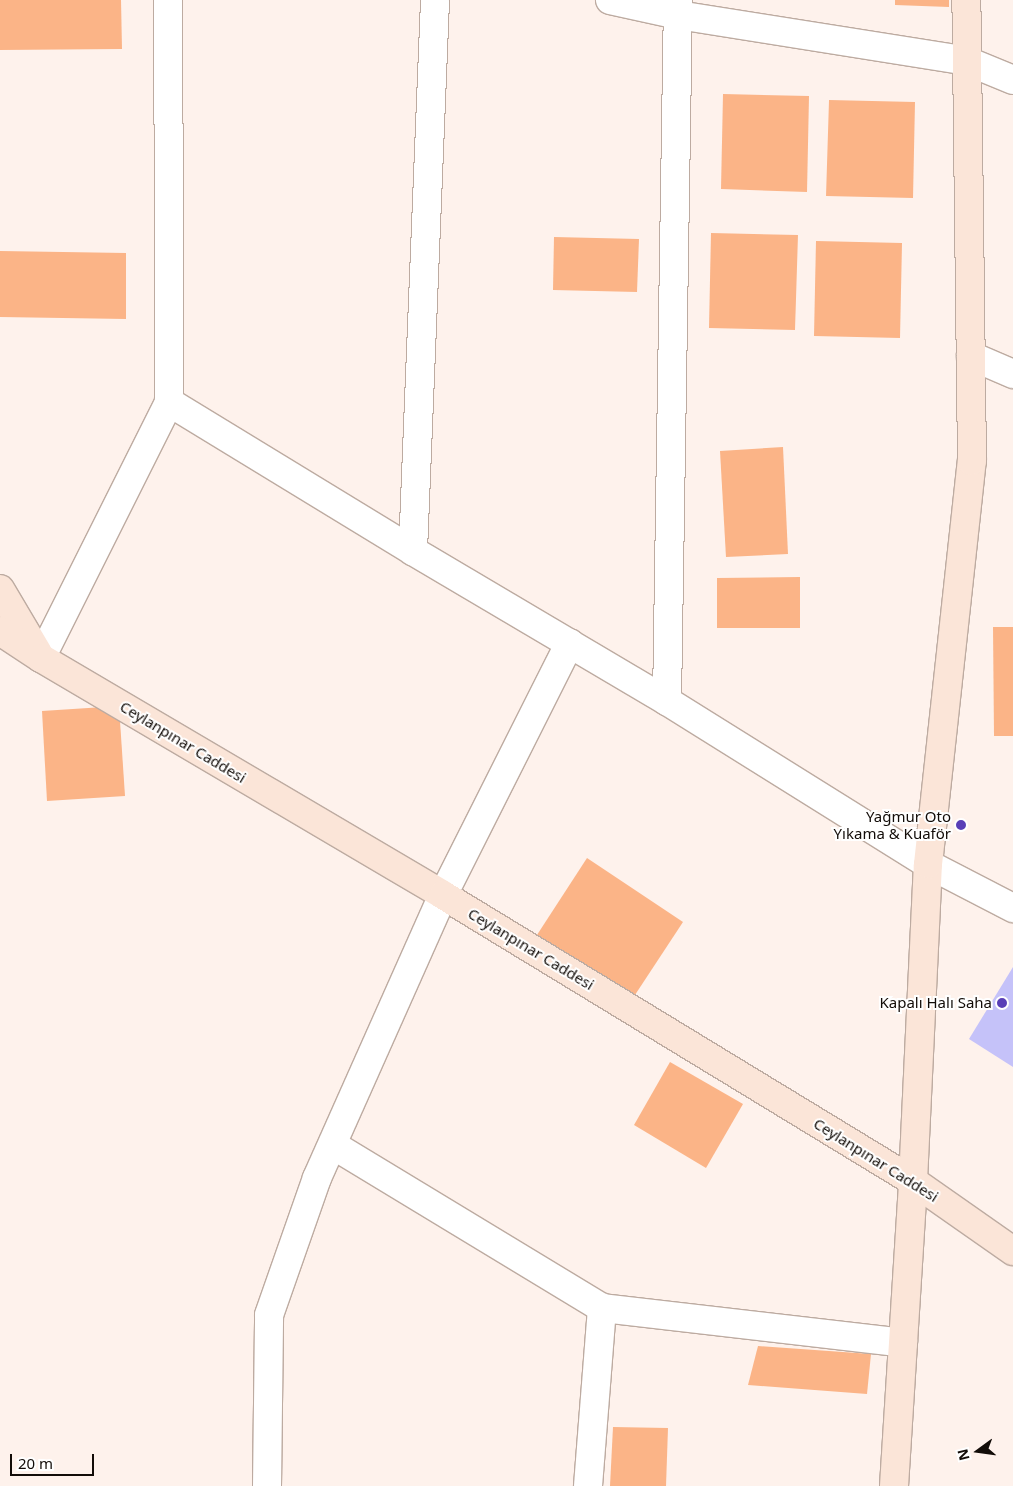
<!DOCTYPE html>
<meta charset="utf-8">
<style>
body{margin:0}
#map{position:relative;width:1013px;height:1486px;overflow:hidden;background:#fef2ec;font-family:"Noto Sans",sans-serif}
div>[style]{position:absolute}
.green>*{inset:0;background:#c5c2f9}
.building>*{inset:0;background:#fbb487}
.roads{filter:drop-shadow(1px 0 #bdaba1) drop-shadow(-1px 0 #bdaba1) drop-shadow(0 1px #bdaba1) drop-shadow(0 -1px #bdaba1)}
.street>*{height:28px;margin:-14px;padding:0 14px;transform-origin:14px;border-radius:14px;background:#fff}
.secondary>*{height:28px;margin:-14px;padding:0 14px;transform-origin:14px;border-radius:14px;background:#fbe5d8}
.dots>*{width:14px;height:14px;translate:-50% -50%;box-sizing:border-box;border:2px solid #fff;border-radius:50%}
span{translate:-50% -50%;white-space:nowrap;text-align:center;line-height:1.15;-webkit-text-stroke:4px #fff;paint-order:stroke}
.street-label{font-size:15px;color:#120c08}
.poi-label{font-size:15px;color:#120c08}
.right{translate:-100% -50%;text-align:right}
.north{position:absolute;left:953px;top:1426px;width:50px;height:50px;-webkit-text-stroke:4px #fff;paint-order:stroke;rotate:256deg;font-size:14px;font-weight:700;line-height:20px;text-align:center;color:#120c08}
.north::after{content:'';display:block;margin:auto;width:18px;height:22px;background:#120c08;clip-path:polygon(50% 0,100% 100%,50% 72%,0 100%)}
.scale{position:absolute;left:10px;top:1454px;width:84px;height:22px;box-sizing:border-box;border:2px solid #120c08;border-top:0;padding-left:6px;font-size:15px;line-height:18px;white-space:nowrap;color:#120c08;-webkit-text-stroke:4px #fff;paint-order:stroke}
</style>
<div id="map">
<div class="green">
<i style="clip-path:polygon(1013px 967px,1013px 1067px,969px 1039px)"></i>
</div>
<div class="building">
<i style="clip-path:polygon(0 0,121px 0,122px 49px,0 50px)"></i>
<i style="clip-path:polygon(895px 0,949px 0,949px 7px,895px 5px)"></i>
<i style="clip-path:polygon(723px 94px,809px 96px,807px 192px,721px 189px)"></i>
<i style="clip-path:polygon(829px 100px,915px 102px,913px 198px,826px 196px)"></i>
<i style="clip-path:polygon(711px 233px,798px 235px,795px 330px,709px 328px)"></i>
<i style="clip-path:polygon(554px 237px,639px 239px,637px 292px,553px 290px)"></i>
<i style="clip-path:polygon(816px 241px,902px 243px,900px 338px,814px 336px)"></i>
<i style="clip-path:polygon(0 251px,126px 253px,126px 319px,0 317px)"></i>
<i style="clip-path:polygon(783px 447px,788px 554px,726px 557px,720px 451px)"></i>
<i style="clip-path:polygon(800px 577px,800px 628px,717px 628px,717px 578px)"></i>
<i style="clip-path:polygon(993px 627px,1013px 627px,1013px 736px,994px 736px)"></i>
<i style="clip-path:polygon(119px 706px,125px 796px,47px 801px,42px 711px)"></i>
<i style="clip-path:polygon(587px 858px,683px 922px,631px 1001px,535px 938px)"></i>
<i style="clip-path:polygon(670px 1062px,743px 1104px,706px 1168px,634px 1125px)"></i>
<i style="clip-path:polygon(758px 1346px,871px 1354px,867px 1394px,748px 1385px)"></i>
<i style="clip-path:polygon(613px 1427px,668px 1428px,666px 1486px,610px 1486px)"></i>
</div>
<div class="roads">
<div class="street">
<i style="left:610px;top:0;width:70px;rotate:12.4deg"></i>
<i style="left:678px;top:15px;width:293px;rotate:9deg"></i>
<i style="left:967px;top:61px;width:50px;rotate:22.4deg"></i>
<i style="left:971px;top:356px;width:46px;rotate:23.2deg"></i>
<i style="left:169px;top:402px;width:286px;rotate:31.4deg"></i>
<i style="left:413px;top:551px;width:295px;rotate:30.6deg"></i>
<i style="left:667px;top:701px;width:308px;rotate:32deg"></i>
<i style="left:928px;top:864px;width:96px;rotate:27.4deg"></i>
<i style="left:413px;top:551px;width:551px;rotate:-87.71deg"></i>
<i style="left:41px;top:658px;width:286px;rotate:-63.4deg"></i>
<i style="left:169px;top:402px;width:402px;rotate:-90.1deg"></i>
<i style="left:667px;top:701px;width:701px;rotate:-89.1deg"></i>
<i style="left:333px;top:1145px;width:315px;rotate:31.2deg"></i>
<i style="left:602px;top:1308px;width:303px;rotate:6.6deg"></i>
<i style="left:267px;top:1486px;width:171px;rotate:-89.3deg"></i>
<i style="left:269px;top:1315px;width:145px;rotate:-70.7deg"></i>
<i style="left:317px;top:1178px;width:310px;rotate:-66deg"></i>
<i style="left:443px;top:895px;width:282px;rotate:-63.3deg"></i>
<i style="left:588px;top:1486px;width:179px;rotate:-85.5deg"></i>
</div>
<div class="secondary">
<i style="left:0;top:589px;width:74px;rotate:59.3deg"></i>
<i style="left:0;top:631px;width:49px;rotate:33.4deg"></i>
<i style="left:41px;top:658px;width:467px;rotate:30.5deg"></i>
<i style="left:443px;top:895px;width:550px;rotate:31.32deg"></i>
<i style="left:913px;top:1181px;width:122px;rotate:35deg"></i>
<i style="left:894px;top:1486px;width:306px;rotate:-86.4deg"></i>
<i style="left:913px;top:1181px;width:317px;rotate:-87.3deg"></i>
<i style="left:928px;top:864px;width:405px;rotate:-83.8deg"></i>
<i style="left:972px;top:461px;width:461px;rotate:-90.7deg"></i>
</div>
</div>
<div class="dots">
<i style="left:961px;top:825px;background:#593fb7"></i>
<i style="left:1002px;top:1003px;background:#593fb7"></i>
</div>
<div class="street-label">
<span style="left:183px;top:742px;rotate:31deg">Ceylanpınar Caddesi</span>
<span style="left:531px;top:949px;rotate:31deg">Ceylanpınar Caddesi</span>
<span style="left:876px;top:1160px;rotate:32deg">Ceylanpınar Caddesi</span>
</div>
<div class="poi-label">
<span class="right" style="left:951px;top:825px">Yağmur Oto<br>Yıkama &amp; Kuaför</span>
<span class="right" style="left:992px;top:1003px">Kapalı Halı Saha</span>
</div>
<div class="north">N</div>
<div class="scale">20 m</div>
</div>
